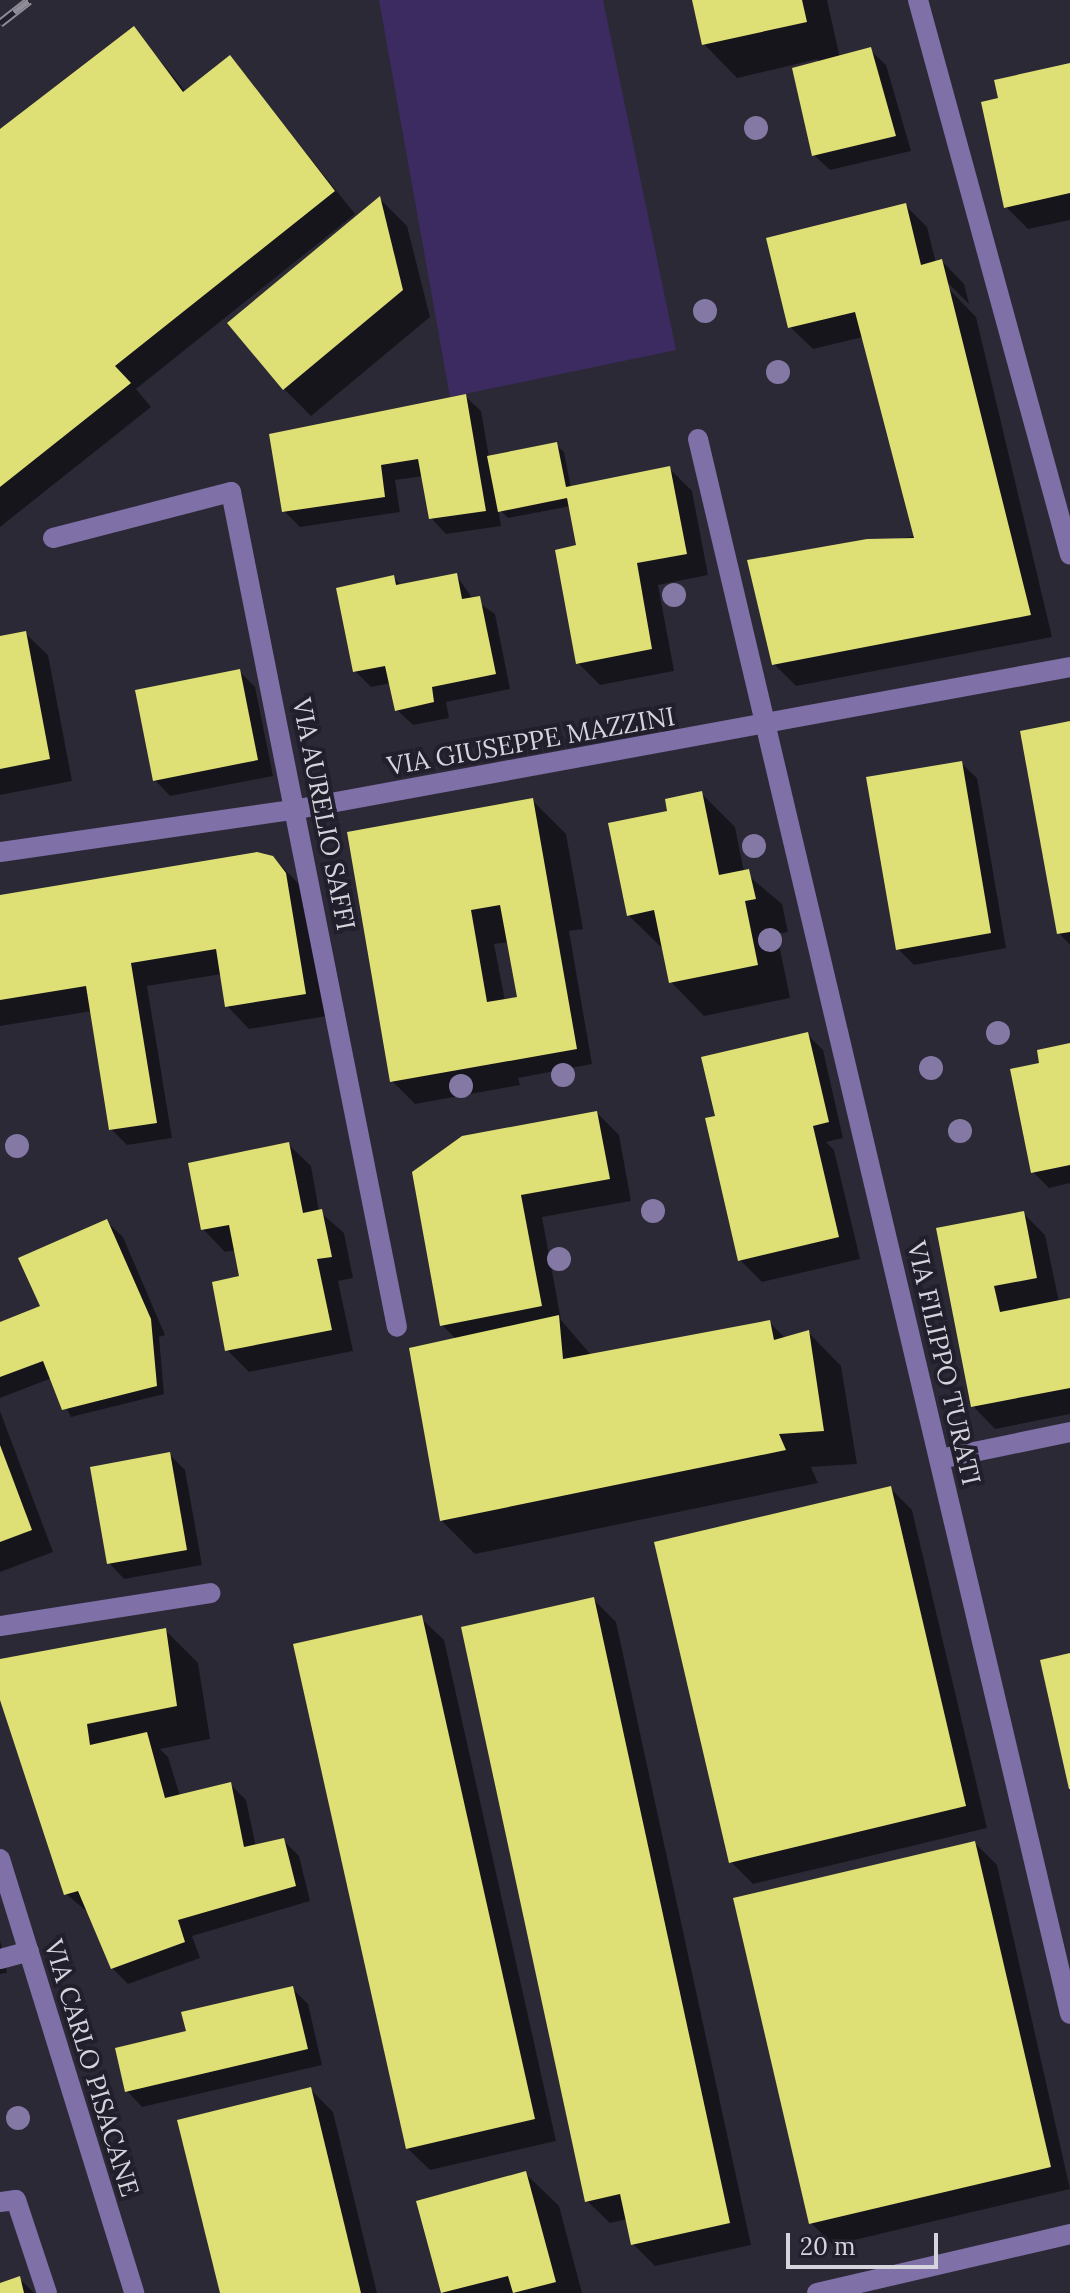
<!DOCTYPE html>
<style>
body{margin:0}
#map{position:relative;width:1070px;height:2293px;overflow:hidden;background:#2c2936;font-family:Lora,serif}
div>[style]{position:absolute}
.green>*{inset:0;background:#3c2b60}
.shadow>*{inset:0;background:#0007}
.building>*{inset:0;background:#dedf75}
.minor>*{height:20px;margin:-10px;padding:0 10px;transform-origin:10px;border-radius:10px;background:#7f70a8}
.rail>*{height:9px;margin-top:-4.5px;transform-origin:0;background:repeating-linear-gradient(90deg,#221f2c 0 18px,#8f8c97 0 36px);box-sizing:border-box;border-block:2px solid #8f8c97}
.trees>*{width:24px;height:24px;margin:-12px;border-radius:50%;background:#8379a4}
span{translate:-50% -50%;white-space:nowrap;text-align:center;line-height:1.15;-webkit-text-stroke:8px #221f2c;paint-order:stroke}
.street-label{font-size:26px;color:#d5d3dc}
.scale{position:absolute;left:786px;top:2233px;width:152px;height:36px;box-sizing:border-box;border:4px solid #d5d3dc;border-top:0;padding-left:10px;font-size:24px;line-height:28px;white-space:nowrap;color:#d5d3dc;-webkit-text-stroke:6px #221f2c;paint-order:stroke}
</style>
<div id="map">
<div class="green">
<i style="clip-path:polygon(379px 0,603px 0,676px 350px,450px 397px)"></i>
</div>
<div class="shadow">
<i style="clip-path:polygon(694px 0,827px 0,840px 58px,870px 50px,886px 65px,911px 151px,830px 170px,814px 155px,818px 59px,737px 78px,704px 44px)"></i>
<i style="clip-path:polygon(134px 29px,186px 92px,230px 58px,355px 214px,136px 389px,151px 407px,0 527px,0 132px)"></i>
<i style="clip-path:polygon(1070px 65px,1070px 220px,1028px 229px,1006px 207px,1000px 99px)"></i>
<i style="clip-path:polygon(380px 199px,407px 226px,430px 317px,311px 416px,284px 389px)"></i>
<i style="clip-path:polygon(905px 205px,927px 227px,936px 263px,942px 261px,964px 284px,969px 304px,948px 283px,948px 288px,976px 317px,1052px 637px,796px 686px,774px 664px,749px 562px,915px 536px,863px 337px,813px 349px,790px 327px)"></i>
<i style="clip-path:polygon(465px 396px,481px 411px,489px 457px,556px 445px,564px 452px,571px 488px,670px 469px,692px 491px,708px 575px,658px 585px,674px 671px,600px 685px,578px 663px,578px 547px,571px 506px,508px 518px,498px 508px,501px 526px,446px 534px,431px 518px,423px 476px,395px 480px,400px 512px,300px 527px,284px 511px)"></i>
<i style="clip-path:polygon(456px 575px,473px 599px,495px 614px,510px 689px,446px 702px,449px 718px,413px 725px,397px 710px,391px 683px,371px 687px,355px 671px,394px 578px,402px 586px)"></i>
<i style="clip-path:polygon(25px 633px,48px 655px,72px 781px,0 795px,0 638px)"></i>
<i style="clip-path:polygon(239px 671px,255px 687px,273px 776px,170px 796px,155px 780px)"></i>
<i style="clip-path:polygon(1070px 723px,1070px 945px,1059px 933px)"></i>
<i style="clip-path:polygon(961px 763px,977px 778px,1006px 948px,914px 965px,898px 949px)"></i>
<i style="clip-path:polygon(702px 794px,735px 827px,744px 872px,782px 904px,788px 932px,777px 934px,790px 998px,704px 1016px,671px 982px,662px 948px,628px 915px,670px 812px)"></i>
<i style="clip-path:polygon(evenodd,533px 801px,566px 834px,583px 929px,569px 931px,592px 1064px,518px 1078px,520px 1085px,415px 1104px,392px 1081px,349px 833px,533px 801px,509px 942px,519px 998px,505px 1001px,494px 944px,509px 942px)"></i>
<i style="clip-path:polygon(278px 863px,301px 886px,327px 1016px,249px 1029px,227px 1006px,222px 974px,147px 986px,172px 1138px,127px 1145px,111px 1129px,92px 1011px,0 1026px,0 897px)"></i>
<i style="clip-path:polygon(807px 1034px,823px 1050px,843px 1138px,826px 1142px,834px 1150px,860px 1259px,762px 1282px,740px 1260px,718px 1118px)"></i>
<i style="clip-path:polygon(1070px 1045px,1070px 1183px,1049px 1188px,1033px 1172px,1042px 1064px)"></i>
<i style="clip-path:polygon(597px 1113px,619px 1135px,631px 1201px,542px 1217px,561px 1320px,592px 1356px,769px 1322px,786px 1339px,808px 1332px,841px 1366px,857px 1464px,811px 1467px,818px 1483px,475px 1554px,441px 1520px,457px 1340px,442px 1325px,415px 1173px)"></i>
<i style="clip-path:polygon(288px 1144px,311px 1166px,319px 1211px,344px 1233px,353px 1278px,338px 1281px,353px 1351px,249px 1372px,227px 1350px,242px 1277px,236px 1250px,225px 1252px,203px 1229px)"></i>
<i style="clip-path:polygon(1023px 1213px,1045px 1235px,1059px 1302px,1070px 1300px,1070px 1414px,995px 1429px,973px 1406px,938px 1229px)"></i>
<i style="clip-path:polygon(107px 1222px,123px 1237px,165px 1335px,159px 1337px,164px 1394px,71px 1417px,52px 1378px,0 1398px,0 1324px,43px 1307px)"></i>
<i style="clip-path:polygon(0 1411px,53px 1552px,0 1572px)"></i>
<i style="clip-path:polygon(170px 1455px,185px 1470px,202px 1565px,124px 1579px,109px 1563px)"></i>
<i style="clip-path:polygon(890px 1488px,912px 1510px,987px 1828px,753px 1884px,731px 1862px)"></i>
<i style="clip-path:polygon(594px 1600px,616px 1622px,751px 2245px,655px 2266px,633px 2244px,628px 2219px,610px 2223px,587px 2201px)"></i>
<i style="clip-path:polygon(421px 1618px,444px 1640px,556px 2141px,430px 2170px,407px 2148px)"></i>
<i style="clip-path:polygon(165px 1630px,198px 1663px,210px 1739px,160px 1749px,168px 1757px,180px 1796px,230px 1784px,246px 1800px,256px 1847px,283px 1840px,299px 1856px,310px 1901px,192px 1936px,200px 1958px,128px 1984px,112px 1968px,91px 1915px,66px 1894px,0 1693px,0 1661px)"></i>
<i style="clip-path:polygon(975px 1843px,997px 1865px,1070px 2189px,833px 2245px,811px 2223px)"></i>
<i style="clip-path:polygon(0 1940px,7px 1973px,0 1974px)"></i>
<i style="clip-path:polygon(292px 1988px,308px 2004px,322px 2065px,142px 2107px,127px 2091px,188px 2033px)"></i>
<i style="clip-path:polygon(311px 2090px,333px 2112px,377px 2293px,222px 2293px)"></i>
<i style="clip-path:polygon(525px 2173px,559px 2206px,582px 2293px,443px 2293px,419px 2202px)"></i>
<i style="clip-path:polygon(19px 2278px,34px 2293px,0 2293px,0 2285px)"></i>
</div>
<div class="building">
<i style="clip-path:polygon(692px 0,802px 0,807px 22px,702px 45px)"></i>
<i style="clip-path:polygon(134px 26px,183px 92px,230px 55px,335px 191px,115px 366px,131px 383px,0 487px,0 129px)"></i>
<i style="clip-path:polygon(871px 47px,896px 136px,812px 156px,792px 68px)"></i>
<i style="clip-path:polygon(1070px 63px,1070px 193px,1004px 208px,981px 102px,998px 98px,994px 80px)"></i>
<i style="clip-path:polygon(380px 196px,403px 290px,283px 390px,227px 323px)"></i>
<i style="clip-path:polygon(906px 203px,921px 265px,942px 259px,1031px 615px,772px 665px,747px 560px,867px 539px,914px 538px,855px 312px,788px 328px,766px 238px)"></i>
<i style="clip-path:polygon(466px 394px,486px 511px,429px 519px,418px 459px,381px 465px,385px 497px,282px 512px,269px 434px)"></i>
<i style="clip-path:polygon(557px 442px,566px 487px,670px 466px,687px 554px,637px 563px,652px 649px,576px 664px,555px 550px,576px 545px,567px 498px,498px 512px,487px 456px)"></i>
<i style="clip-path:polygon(457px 573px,462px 599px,480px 596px,496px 674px,432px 687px,434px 702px,395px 711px,385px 666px,353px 672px,336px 588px,394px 575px,396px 585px)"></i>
<i style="clip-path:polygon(26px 631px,50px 759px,0 769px,0 636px)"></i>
<i style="clip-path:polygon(240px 669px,258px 760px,153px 781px,135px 690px)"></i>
<i style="clip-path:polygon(1070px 721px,1070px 932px,1057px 934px,1020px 731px)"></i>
<i style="clip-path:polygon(962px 761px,991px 933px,896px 950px,866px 777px)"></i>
<i style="clip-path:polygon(702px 791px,719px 875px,749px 869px,756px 899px,745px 901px,758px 965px,669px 983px,654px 910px,627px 916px,608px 823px,667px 811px,665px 799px)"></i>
<i style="clip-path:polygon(evenodd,533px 798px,577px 1049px,390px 1082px,347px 832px,533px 798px,500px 905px,517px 997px,487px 1002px,471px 910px,500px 905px)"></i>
<i style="clip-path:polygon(257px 852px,273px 856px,286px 873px,306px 994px,225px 1007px,216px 949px,131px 963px,157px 1123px,109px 1130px,86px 986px,0 1000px,0 895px)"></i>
<i style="clip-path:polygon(808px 1032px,829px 1122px,813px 1126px,839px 1237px,738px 1261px,705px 1118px,715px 1116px,701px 1057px)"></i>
<i style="clip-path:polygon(1070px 1043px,1070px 1165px,1031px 1173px,1010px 1069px,1039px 1063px,1037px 1050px)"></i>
<i style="clip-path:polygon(597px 1111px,610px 1179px,521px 1195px,542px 1306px,440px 1326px,412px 1172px,462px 1136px)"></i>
<i style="clip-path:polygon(289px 1142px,303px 1213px,322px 1209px,332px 1257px,317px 1259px,332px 1330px,225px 1351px,212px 1282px,239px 1276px,229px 1225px,201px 1230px,188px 1163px)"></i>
<i style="clip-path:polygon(1024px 1211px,1037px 1278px,994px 1286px,1000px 1312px,1070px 1298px,1070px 1388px,971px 1407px,936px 1228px)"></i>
<i style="clip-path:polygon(107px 1219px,151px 1319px,157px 1386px,62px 1410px,43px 1361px,0 1377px,0 1322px,40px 1306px,18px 1258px)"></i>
<i style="clip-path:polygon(559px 1315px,563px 1359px,770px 1320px,774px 1340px,809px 1330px,824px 1431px,779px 1434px,786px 1450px,440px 1521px,409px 1348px)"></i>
<i style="clip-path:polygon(0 1445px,32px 1530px,0 1542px)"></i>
<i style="clip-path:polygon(170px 1452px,187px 1550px,107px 1564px,90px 1467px)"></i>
<i style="clip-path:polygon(891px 1486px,966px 1806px,729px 1863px,654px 1542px)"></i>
<i style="clip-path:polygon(594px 1597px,730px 2223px,631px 2245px,620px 2194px,585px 2202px,461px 1627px)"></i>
<i style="clip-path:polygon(422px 1615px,535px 2119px,406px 2149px,293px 1644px)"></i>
<i style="clip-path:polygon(166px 1628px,177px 1706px,87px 1724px,90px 1745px,147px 1732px,165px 1798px,231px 1782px,244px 1847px,284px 1838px,296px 1886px,178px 1920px,185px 1942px,111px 1969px,78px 1891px,64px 1895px,0 1700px,0 1659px)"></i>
<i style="clip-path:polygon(1070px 1653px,1070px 1789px,1069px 1789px,1040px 1660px)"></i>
<i style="clip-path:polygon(975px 1841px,1051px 2167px,809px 2224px,733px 1898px)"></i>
<i style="clip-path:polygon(293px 1986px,308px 2049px,125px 2092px,115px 2048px,186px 2031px,181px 2012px)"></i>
<i style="clip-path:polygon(311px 2087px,361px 2293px,220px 2293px,177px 2120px)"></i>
<i style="clip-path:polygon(526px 2171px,556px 2282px,513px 2293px,508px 2276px,441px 2293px,416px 2201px)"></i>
<i style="clip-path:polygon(20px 2276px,24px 2293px,0 2293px,0 2283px)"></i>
</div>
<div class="minor">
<i style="left:918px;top:0;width:575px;rotate:74.68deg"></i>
<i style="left:698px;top:439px;width:1618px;rotate:76.71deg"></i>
<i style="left:53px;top:538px;width:184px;rotate:-14.5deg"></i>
<i style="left:231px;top:492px;width:851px;rotate:78.76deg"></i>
<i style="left:0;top:852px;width:301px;rotate:-8.2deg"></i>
<i style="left:298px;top:809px;width:785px;rotate:-10.42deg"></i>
<i style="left:940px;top:1459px;width:133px;rotate:-11.7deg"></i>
<i style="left:0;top:1626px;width:213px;rotate:-8.9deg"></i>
<i style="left:0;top:1859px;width:454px;rotate:72.8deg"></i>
<i style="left:0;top:1959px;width:30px;rotate:-15deg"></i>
<i style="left:0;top:2202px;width:16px;rotate:-7deg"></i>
<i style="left:16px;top:2200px;width:98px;rotate:71.6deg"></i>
<i style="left:817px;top:2293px;width:260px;rotate:-13.1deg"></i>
</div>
<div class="rail">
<i style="left:0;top:23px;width:37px;rotate:-38deg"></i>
</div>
<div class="trees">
<i style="left:756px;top:128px"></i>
<i style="left:705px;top:311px"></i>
<i style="left:778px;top:372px"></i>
<i style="left:674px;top:595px"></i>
<i style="left:754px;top:846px"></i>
<i style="left:770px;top:940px"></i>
<i style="left:998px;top:1033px"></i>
<i style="left:931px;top:1068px"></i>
<i style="left:563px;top:1075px"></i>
<i style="left:461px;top:1086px"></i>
<i style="left:960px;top:1131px"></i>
<i style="left:17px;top:1146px"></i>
<i style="left:653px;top:1211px"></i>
<i style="left:559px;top:1259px"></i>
<i style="left:18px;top:2118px"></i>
</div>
<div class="street-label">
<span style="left:531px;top:741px;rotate:-10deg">VIA GIUSEPPE MAZZINI</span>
<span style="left:324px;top:814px;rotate:79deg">VIA AURELIO SAFFI</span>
<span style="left:944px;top:1363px;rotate:77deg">VIA FILIPPO TURATI</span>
<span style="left:92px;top:2068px;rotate:73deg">VIA CARLO PISACANE</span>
</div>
<div class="scale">20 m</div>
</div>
